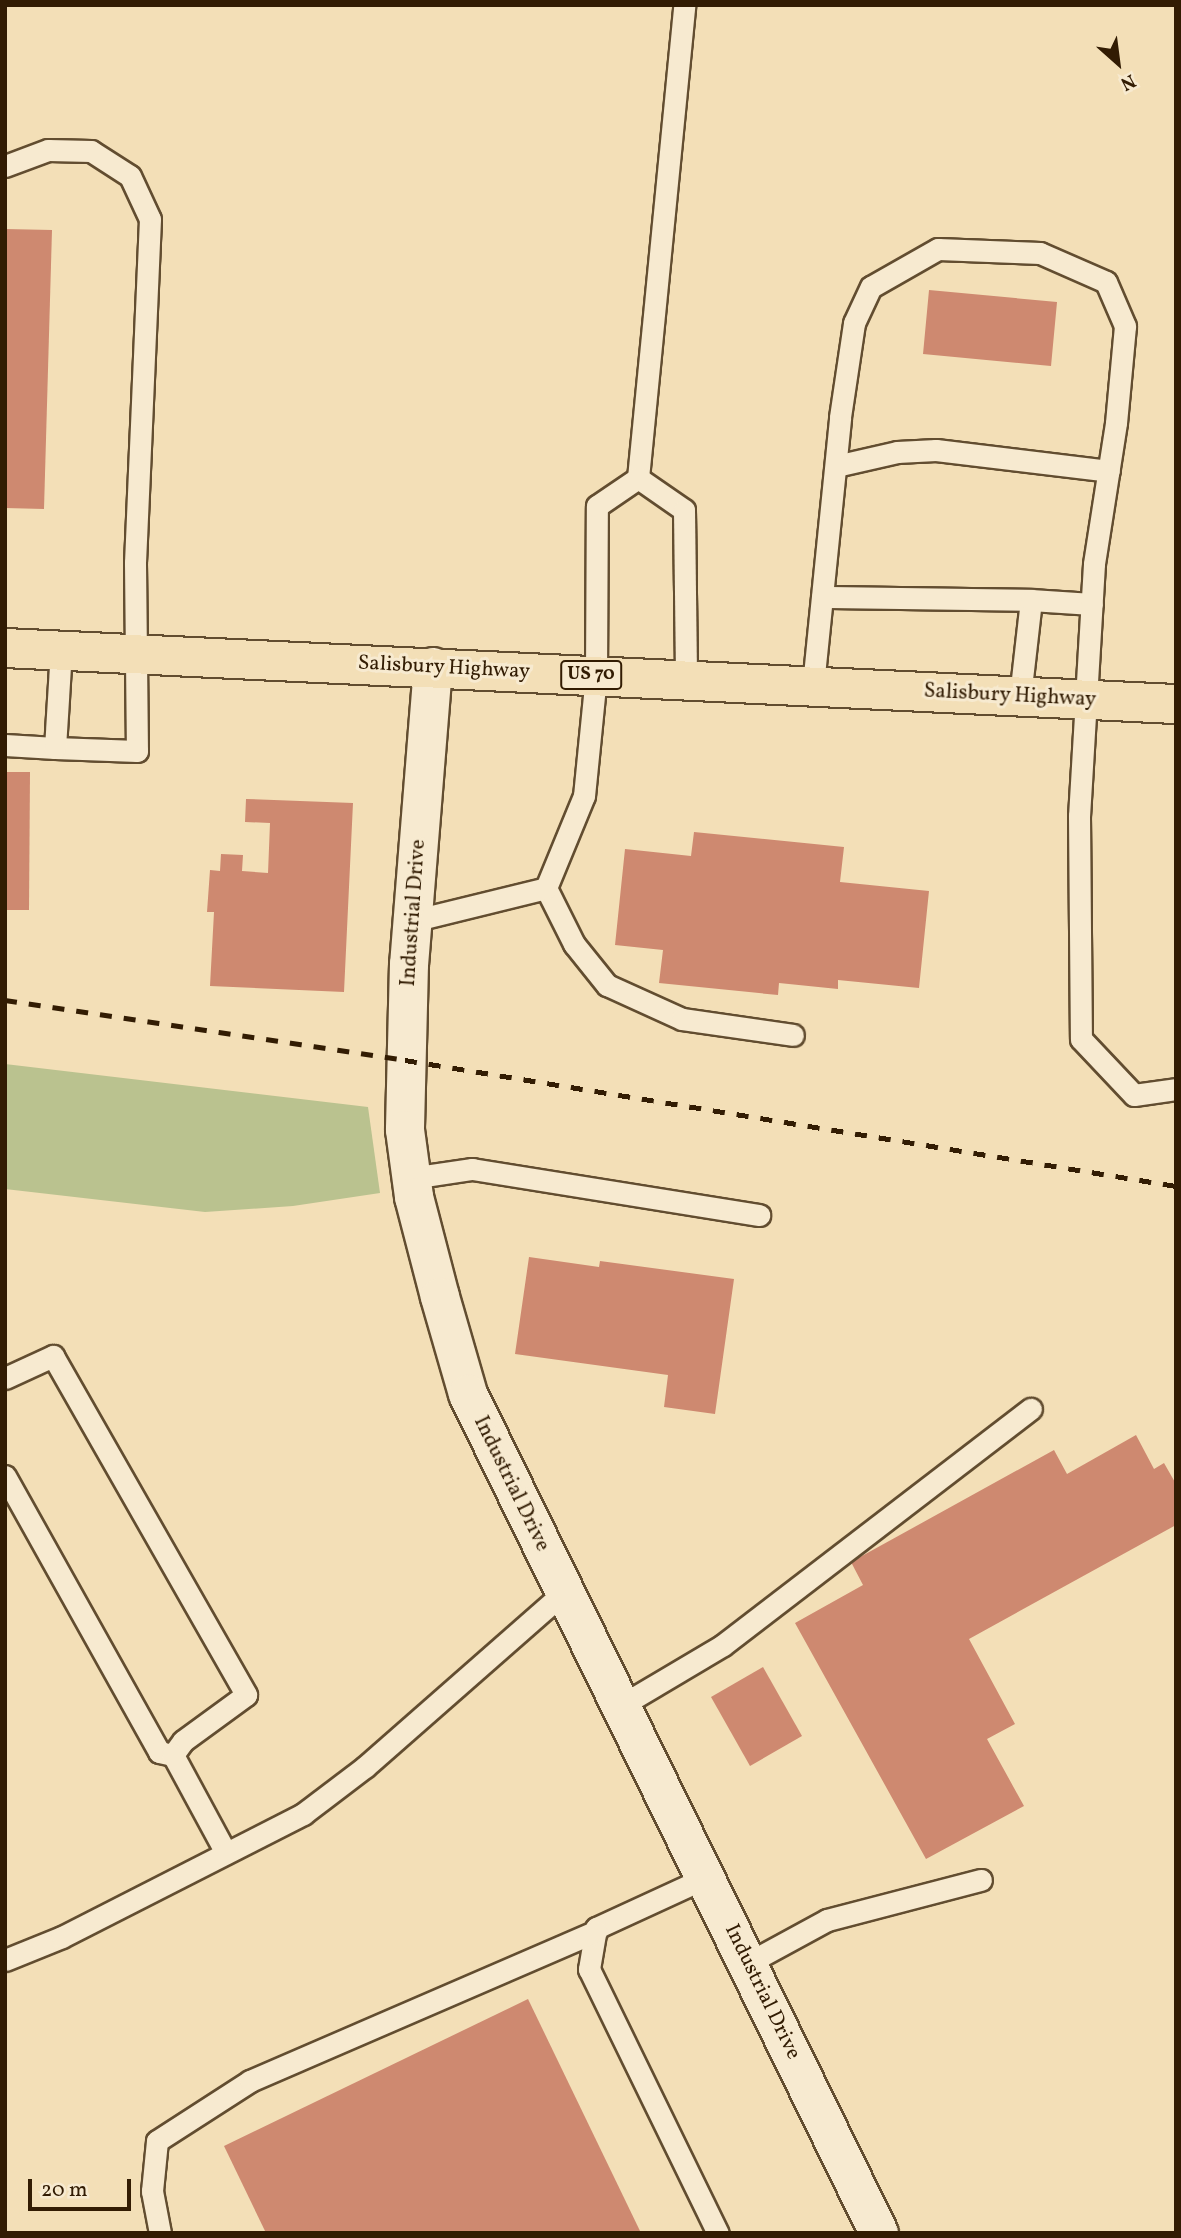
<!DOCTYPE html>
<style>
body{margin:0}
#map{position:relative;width:1181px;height:2238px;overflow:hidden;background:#f3dfb7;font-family:Vollkorn,serif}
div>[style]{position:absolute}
.green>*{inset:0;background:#bac28f}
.building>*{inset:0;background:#ce8970}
.roads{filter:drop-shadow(2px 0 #624d30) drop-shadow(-2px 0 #624d30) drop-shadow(0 2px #624d30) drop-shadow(0 -2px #624d30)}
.lane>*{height:21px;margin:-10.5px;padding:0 10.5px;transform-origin:10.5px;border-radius:10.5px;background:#f7ead0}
.street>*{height:38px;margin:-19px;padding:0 19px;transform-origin:19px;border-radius:19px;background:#f7ead0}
.highway>*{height:38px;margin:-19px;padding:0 19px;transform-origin:19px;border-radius:19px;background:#f3dfb7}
.rail>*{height:5px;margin-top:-2.5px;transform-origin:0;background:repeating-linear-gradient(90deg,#321c03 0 12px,transparent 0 24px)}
span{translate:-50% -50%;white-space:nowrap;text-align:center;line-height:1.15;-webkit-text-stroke:6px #f7ead0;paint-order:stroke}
.shield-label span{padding:2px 5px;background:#f7ead0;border:2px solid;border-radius:5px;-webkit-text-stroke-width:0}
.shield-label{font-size:19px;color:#321c03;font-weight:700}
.street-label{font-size:21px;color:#321c03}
.frame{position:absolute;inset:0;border:7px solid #321c03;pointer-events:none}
.north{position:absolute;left:1083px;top:28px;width:70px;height:70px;-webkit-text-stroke:5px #f7ead0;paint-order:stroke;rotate:152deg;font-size:19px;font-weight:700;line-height:28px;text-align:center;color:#321c03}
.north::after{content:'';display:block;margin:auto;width:24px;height:32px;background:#321c03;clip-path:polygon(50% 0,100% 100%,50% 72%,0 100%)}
.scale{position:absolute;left:28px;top:2179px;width:103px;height:32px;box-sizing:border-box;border:4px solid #321c03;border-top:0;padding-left:9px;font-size:21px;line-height:24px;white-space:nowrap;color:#321c03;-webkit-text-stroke:5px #f7ead0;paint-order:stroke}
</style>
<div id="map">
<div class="green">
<i style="clip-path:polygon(5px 1064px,368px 1107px,380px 1193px,293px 1206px,205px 1212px,5px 1189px)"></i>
</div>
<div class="building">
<i style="clip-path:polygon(5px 229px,52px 230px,44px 509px,5px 508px)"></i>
<i style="clip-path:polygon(929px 290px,1057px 302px,1051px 366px,923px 354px)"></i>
<i style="clip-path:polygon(5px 772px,30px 772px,29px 910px,5px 910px)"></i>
<i style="clip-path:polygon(246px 799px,353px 803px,344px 992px,210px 986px,214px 912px,207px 912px,210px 870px,220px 871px,221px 854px,243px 855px,242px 871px,268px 873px,270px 823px,245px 822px)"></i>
<i style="clip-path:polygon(694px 832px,844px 847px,840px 882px,929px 891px,919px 988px,838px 980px,838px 989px,779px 983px,778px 995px,659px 983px,663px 950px,615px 945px,625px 849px,691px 856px)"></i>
<i style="clip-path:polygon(529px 1257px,599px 1267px,600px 1261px,734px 1279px,715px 1414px,664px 1407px,668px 1375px,515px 1354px)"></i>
<i style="clip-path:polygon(1136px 1435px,1154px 1469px,1164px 1463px,1176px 1484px,1176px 1525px,969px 1639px,1015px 1724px,987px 1739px,1024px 1806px,926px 1859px,795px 1623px,863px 1585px,851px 1562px,1054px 1450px,1067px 1474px)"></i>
<i style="clip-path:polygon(763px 1667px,802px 1736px,750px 1766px,711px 1697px)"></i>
<i style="clip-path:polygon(528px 1999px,641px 2233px,266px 2233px,224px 2146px)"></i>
</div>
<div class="roads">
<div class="lane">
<i style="left:5px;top:166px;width:46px;rotate:-20.4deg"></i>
<i style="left:48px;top:150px;width:43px;rotate:1.3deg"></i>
<i style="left:91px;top:151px;width:46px;rotate:32.7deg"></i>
<i style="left:130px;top:176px;width:47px;rotate:65.1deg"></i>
<i style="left:150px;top:219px;width:344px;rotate:92.5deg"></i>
<i style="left:135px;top:563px;width:188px;rotate:89.4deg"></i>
<i style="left:137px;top:751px;width:82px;rotate:-177.9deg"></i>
<i style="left:836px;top:466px;width:63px;rotate:-12.9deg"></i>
<i style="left:897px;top:452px;width:39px;rotate:-3deg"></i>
<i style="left:936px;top:450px;width:174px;rotate:6.9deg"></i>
<i style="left:638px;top:478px;width:475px;rotate:-84.4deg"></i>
<i style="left:822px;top:597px;width:209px;rotate:0.8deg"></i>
<i style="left:1031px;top:600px;width:97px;rotate:96.5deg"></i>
<i style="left:1031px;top:600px;width:61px;rotate:3.8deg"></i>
<i style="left:813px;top:685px;width:269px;rotate:-84.2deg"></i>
<i style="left:840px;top:417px;width:95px;rotate:-81.5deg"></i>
<i style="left:854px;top:323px;width:40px;rotate:-65deg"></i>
<i style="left:871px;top:287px;width:77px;rotate:-29.6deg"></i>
<i style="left:938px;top:249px;width:102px;rotate:2.2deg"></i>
<i style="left:1040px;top:253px;width:72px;rotate:23.7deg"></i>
<i style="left:1106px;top:282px;width:48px;rotate:66.6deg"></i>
<i style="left:1125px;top:326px;width:97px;rotate:95.3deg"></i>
<i style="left:1116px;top:423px;width:143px;rotate:98.9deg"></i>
<i style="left:1094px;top:564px;width:252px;rotate:93.4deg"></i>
<i style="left:1079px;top:816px;width:223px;rotate:89.5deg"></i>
<i style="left:1081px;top:1039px;width:77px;rotate:46.6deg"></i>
<i style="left:1134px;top:1095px;width:42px;rotate:-8.1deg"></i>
<i style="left:5px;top:745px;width:50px;rotate:3.4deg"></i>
<i style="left:55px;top:748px;width:97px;rotate:-86.5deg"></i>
<i style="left:546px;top:888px;width:63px;rotate:63.4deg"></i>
<i style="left:574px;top:944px;width:53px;rotate:51.2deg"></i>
<i style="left:607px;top:985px;width:82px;rotate:24.4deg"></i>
<i style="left:682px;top:1019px;width:112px;rotate:8.2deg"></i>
<i style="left:412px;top:921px;width:138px;rotate:-13.8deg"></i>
<i style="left:546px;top:888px;width:100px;rotate:-67.6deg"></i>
<i style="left:584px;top:796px;width:122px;rotate:-84.3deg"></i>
<i style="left:596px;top:675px;width:169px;rotate:-89.7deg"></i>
<i style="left:597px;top:506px;width:50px;rotate:-34.3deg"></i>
<i style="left:638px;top:478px;width:56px;rotate:34.8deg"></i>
<i style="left:684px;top:510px;width:169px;rotate:89.3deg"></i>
<i style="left:411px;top:1178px;width:62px;rotate:-8.4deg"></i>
<i style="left:472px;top:1169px;width:291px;rotate:9.1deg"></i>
<i style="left:5px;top:1378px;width:53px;rotate:-24.6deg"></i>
<i style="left:53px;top:1356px;width:390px;rotate:60.3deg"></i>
<i style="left:246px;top:1695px;width:78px;rotate:143.9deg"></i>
<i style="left:183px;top:1741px;width:17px;rotate:126deg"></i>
<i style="left:5px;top:1476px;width:316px;rotate:60.8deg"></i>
<i style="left:159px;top:1752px;width:14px;rotate:12deg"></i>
<i style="left:173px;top:1755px;width:111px;rotate:61.6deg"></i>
<i style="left:622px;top:1705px;width:117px;rotate:-30.7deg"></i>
<i style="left:723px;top:1645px;width:388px;rotate:-37.5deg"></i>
<i style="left:707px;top:1877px;width:122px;rotate:155.3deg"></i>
<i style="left:596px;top:1928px;width:42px;rotate:99.7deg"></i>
<i style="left:589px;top:1969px;width:294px;rotate:64deg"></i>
<i style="left:5px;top:1960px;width:61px;rotate:-22deg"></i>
<i style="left:62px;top:1937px;width:271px;rotate:-27deg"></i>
<i style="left:303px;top:1814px;width:78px;rotate:-37.2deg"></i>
<i style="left:365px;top:1767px;width:264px;rotate:-41.3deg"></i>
<i style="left:748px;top:1963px;width:90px;rotate:-28.6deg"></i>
<i style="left:827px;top:1920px;width:159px;rotate:-14.6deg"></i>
<i style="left:160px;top:2233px;width:43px;rotate:-100.8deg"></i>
<i style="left:152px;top:2191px;width:50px;rotate:-84.3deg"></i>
<i style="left:157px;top:2141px;width:111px;rotate:-32.8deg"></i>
<i style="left:250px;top:2081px;width:377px;rotate:-23.4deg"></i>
</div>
<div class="street">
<i style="left:433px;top:667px;width:298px;rotate:94.6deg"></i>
<i style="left:409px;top:964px;width:166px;rotate:91.4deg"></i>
<i style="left:405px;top:1130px;width:68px;rotate:82.3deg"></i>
<i style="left:414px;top:1197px;width:103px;rotate:75.4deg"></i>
<i style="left:440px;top:1297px;width:101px;rotate:73.9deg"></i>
<i style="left:468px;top:1394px;width:934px;rotate:63.9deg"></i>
</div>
<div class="highway">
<i style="left:5px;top:648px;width:1172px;rotate:2.74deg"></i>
</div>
</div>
<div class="rail">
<i style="left:5px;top:1000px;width:404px;rotate:8.5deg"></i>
<i style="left:405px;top:1060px;width:781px;rotate:9.28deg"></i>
</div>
<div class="shield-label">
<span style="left:591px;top:675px">US 70</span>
</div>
<div class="street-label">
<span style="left:444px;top:668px;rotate:3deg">Salisbury Highway</span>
<span style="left:1010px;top:696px;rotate:3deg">Salisbury Highway</span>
<span style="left:414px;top:913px;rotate:-86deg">Industrial Drive</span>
<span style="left:511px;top:1484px;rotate:64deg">Industrial Drive</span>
<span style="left:762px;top:1992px;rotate:64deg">Industrial Drive</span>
</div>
<div class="frame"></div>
<div class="north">N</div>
<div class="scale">20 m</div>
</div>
